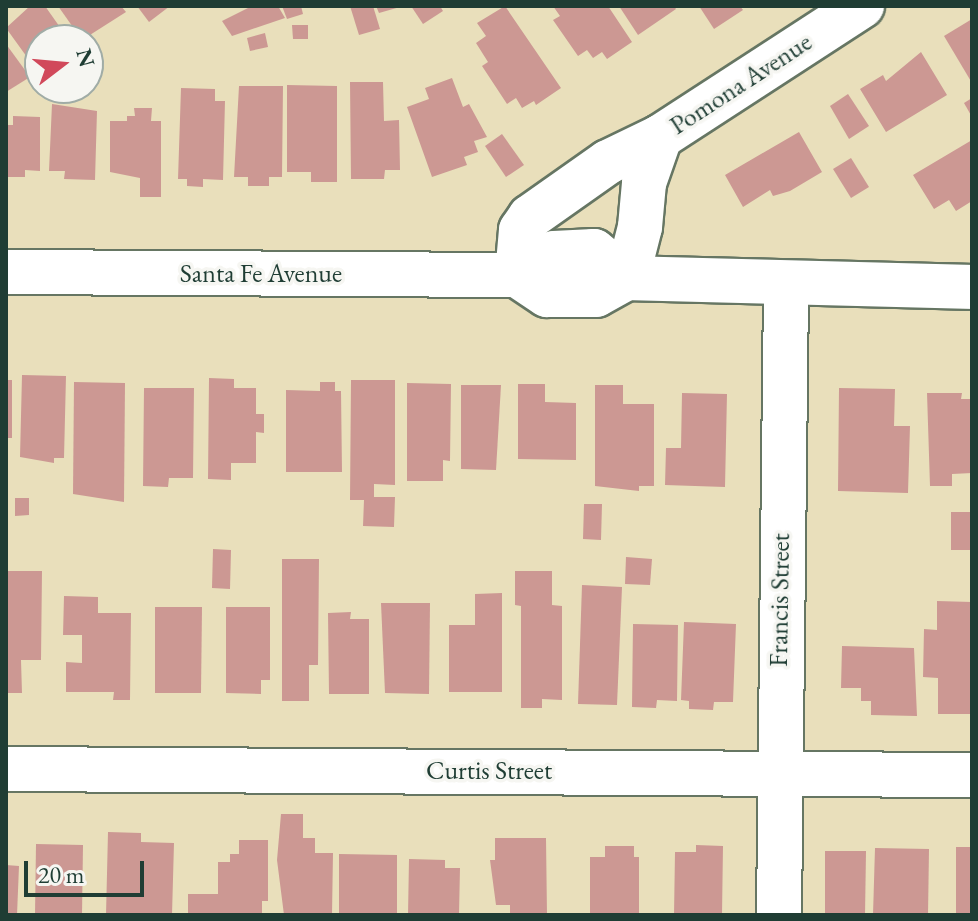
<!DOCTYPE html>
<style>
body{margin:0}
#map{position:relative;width:978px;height:921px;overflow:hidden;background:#e9dfbb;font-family:"EB Garamond",serif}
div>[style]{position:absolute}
.building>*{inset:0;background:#cc9893}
.roads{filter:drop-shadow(2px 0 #667663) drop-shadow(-2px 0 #667663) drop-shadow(0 2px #667663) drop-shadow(0 -2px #667663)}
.minor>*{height:44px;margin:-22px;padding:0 22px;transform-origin:22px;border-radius:22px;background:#fff}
span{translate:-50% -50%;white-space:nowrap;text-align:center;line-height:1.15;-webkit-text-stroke:7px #f6f6f2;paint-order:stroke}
.street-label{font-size:26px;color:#1f3d34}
.frame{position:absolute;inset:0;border:8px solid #1f3d34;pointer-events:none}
.north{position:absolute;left:24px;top:24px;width:80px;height:80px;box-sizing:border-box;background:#f6f6f2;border:2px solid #a0aca6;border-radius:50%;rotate:74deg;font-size:22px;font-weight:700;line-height:32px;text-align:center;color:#1f3d34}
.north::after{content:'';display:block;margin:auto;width:28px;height:36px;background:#d1495b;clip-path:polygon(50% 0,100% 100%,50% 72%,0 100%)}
.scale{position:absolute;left:24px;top:861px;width:120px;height:36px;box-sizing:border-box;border:4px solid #1f3d34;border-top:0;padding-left:10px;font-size:24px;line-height:28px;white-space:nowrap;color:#1f3d34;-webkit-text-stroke:6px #f6f6f2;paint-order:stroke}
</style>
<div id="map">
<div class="building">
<i style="clip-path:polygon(30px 6px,45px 6px,69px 40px,40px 40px,37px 71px,6px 28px)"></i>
<i style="clip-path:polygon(58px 6px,121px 6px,126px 12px,82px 40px)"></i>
<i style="clip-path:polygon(137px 6px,170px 6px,149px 22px)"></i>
<i style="clip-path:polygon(252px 6px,278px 6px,285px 18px,232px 36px,222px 21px)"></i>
<i style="clip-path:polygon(282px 6px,301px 6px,303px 14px,287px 19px)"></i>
<i style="clip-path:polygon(350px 6px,373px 6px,380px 29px,359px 35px)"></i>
<i style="clip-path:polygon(376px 6px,400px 6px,400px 7px,379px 13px)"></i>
<i style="clip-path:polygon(411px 6px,440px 6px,443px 11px,423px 24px)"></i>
<i style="clip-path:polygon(505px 6px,561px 88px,536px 105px,534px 101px,522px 108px,516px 98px,507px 104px,482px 66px,488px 62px,476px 43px,486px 36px,477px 23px)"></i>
<i style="clip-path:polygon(553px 6px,608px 6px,632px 42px,607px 59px,602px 52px,593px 58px,587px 50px,578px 56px,553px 20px,560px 16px)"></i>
<i style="clip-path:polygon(619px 6px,674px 6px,676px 9px,638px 35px)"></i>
<i style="clip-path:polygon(699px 6px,740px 6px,743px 10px,714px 29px)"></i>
<i style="clip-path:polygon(972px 19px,972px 83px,944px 36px)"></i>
<i style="clip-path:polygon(292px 25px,308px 25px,308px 39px,293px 39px)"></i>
<i style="clip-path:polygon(265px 33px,268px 47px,250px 51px,247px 38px)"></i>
<i style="clip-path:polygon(6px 44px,30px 77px,6px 92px)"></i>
<i style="clip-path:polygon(921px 52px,947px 95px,886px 132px,860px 89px,883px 75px,886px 81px)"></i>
<i style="clip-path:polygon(452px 78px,463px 107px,469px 104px,487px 137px,474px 141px,478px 152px,464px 157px,467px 165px,432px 177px,407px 107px,429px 99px,425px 88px)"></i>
<i style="clip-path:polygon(350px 82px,383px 82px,384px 121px,399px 120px,400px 170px,385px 170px,384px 179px,351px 179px)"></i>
<i style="clip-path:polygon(287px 85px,337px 86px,337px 182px,311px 182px,311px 172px,287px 172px)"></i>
<i style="clip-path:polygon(239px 86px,283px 86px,282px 177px,269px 177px,269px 186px,248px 186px,248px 177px,234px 177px)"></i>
<i style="clip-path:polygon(181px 88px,215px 89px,215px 101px,225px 101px,223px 180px,203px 179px,203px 187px,187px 186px,187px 179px,178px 179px)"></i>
<i style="clip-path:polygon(848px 94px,869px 126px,849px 139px,830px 106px)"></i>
<i style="clip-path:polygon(972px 98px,972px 117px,964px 103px)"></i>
<i style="clip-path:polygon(52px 104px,97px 111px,95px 180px,64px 179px,65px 171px,49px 171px)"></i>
<i style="clip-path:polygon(134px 108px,152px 108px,151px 121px,161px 121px,161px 197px,140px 197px,140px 178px,110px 172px,110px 121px,127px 121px,127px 116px,135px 116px)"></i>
<i style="clip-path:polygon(13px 116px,40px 117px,40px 171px,25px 170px,25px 177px,6px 177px,6px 125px,13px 125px)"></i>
<i style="clip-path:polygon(799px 132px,822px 172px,790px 191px,773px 196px,770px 190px,743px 207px,725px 175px)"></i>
<i style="clip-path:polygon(502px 134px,524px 165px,506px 177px,485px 146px)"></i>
<i style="clip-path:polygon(972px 140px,972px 201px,956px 211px,949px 200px,934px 209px,913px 175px)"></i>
<i style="clip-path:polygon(851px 158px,869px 187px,851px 198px,833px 169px)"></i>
<i style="clip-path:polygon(22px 375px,66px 376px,64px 458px,54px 458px,54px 463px,20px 457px)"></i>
<i style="clip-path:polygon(209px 378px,234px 379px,234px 388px,256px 388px,256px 414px,264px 414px,264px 433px,256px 432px,256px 463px,231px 463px,231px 480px,208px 479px)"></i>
<i style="clip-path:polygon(6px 380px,12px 380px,12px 438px,6px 438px)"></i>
<i style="clip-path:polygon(351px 380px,395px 380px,395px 485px,374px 484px,374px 497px,395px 497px,394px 527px,363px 526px,364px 500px,350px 500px)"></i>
<i style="clip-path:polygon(74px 382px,125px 383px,124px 502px,73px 494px)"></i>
<i style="clip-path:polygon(320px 382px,335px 382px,335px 391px,341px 391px,342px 472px,286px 472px,286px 390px,320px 391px)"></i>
<i style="clip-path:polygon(407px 383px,451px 384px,450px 461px,443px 460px,443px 481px,407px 481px)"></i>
<i style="clip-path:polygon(518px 384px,545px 384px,545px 402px,576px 403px,576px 460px,518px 459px)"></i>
<i style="clip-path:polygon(461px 385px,501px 385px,496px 470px,461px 469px)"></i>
<i style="clip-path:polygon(595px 385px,623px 385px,623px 404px,654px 404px,654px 486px,639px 486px,639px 491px,595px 486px)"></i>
<i style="clip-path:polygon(144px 388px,194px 388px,193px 478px,169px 478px,168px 487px,143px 486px)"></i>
<i style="clip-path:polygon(839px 388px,895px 389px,894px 426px,910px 426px,908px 493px,838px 491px)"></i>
<i style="clip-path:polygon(682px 393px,727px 394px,725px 487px,665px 485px,666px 448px,681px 448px)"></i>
<i style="clip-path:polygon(927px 393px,962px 393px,961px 399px,972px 399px,972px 473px,952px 474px,952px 486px,930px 486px)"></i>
<i style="clip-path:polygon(15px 498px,29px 498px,29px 515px,15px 516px)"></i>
<i style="clip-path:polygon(584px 504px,602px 504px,601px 540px,583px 539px)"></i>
<i style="clip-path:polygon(951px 512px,972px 512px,972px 550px,951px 550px)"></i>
<i style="clip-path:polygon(213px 549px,231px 550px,230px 589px,212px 588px)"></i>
<i style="clip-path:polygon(626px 557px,652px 559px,650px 585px,625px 584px)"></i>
<i style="clip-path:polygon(282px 559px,319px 559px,318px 665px,309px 665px,309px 701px,282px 701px)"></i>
<i style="clip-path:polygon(6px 571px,42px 571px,41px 660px,21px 660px,22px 693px,6px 693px)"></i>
<i style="clip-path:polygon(515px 571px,552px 571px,552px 605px,562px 606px,562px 700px,542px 699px,542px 708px,521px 708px,521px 606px,515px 605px)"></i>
<i style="clip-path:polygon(582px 585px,622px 587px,617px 705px,578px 704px)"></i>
<i style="clip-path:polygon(502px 593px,502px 692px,449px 692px,449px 625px,475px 625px,475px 594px)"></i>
<i style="clip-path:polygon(64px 596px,98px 597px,98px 613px,131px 613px,130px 700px,113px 700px,114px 692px,66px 692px,66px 662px,82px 663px,82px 635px,63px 635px)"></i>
<i style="clip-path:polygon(937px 601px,972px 602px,972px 714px,938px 714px,938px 678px,923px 677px,924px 629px,937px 630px)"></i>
<i style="clip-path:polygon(381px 603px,430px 603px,429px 694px,385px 693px)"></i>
<i style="clip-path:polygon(155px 607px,202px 607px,201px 693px,155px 693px)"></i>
<i style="clip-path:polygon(226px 607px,270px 607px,270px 680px,261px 680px,261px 694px,226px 693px)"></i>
<i style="clip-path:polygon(351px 612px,350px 619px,369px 619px,369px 694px,329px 694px,328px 613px)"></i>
<i style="clip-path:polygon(684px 622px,736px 624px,733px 702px,714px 702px,713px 710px,689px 709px,689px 701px,681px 700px)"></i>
<i style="clip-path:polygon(633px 624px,678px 625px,677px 701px,657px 700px,656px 708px,632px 707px)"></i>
<i style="clip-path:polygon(842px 646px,914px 648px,917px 716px,871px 715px,871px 701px,861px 701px,861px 688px,841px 688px)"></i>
<i style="clip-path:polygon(281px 814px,303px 814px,303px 838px,315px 838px,315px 853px,333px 853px,332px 915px,284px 915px,277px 860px)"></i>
<i style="clip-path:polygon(108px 832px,141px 833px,141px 842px,174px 843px,172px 915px,106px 915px)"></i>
<i style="clip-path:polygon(495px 838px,546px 838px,547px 915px,510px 915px,510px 905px,496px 905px,490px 860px,495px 860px)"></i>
<i style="clip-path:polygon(239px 840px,268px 840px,268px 901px,262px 901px,262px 915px,188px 915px,188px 894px,218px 894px,218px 862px,230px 862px,230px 854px,239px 854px)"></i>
<i style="clip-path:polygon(36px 844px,83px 845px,82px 915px,35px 915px)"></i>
<i style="clip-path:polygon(696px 845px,723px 846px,722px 915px,674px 915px,675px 852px,696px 852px)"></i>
<i style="clip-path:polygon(605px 846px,634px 846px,634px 857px,639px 857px,639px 915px,590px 915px,590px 857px,605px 857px)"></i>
<i style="clip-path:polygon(956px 847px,972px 847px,972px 915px,956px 915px)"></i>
<i style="clip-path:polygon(875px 848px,929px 849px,928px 915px,873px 915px)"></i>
<i style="clip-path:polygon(825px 851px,866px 851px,865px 915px,825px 915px)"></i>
<i style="clip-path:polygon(339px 854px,397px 855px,397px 915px,339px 915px)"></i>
<i style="clip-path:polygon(409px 859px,445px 860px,445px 868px,460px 868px,459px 915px,408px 915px)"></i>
<i style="clip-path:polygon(6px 865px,19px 866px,17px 915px,6px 915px)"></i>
</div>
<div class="roads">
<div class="minor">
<i style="left:6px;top:272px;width:511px;rotate:0.34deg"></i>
<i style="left:517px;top:275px;width:43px;rotate:-30.7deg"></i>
<i style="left:554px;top:253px;width:40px;rotate:-2.9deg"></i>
<i style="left:594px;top:251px;width:43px;rotate:39.3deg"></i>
<i style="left:517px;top:275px;width:36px;rotate:34deg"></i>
<i style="left:547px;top:295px;width:49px"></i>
<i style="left:596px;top:295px;width:35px;rotate:-29deg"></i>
<i style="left:627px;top:278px;width:345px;rotate:1.5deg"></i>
<i style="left:517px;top:275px;width:45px;rotate:-84.9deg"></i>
<i style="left:521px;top:230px;width:16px;rotate:-55deg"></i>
<i style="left:530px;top:217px;width:95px;rotate:-35.2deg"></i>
<i style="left:608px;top:162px;width:58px;rotate:-25.7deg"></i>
<i style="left:660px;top:137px;width:241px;rotate:-33deg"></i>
<i style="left:627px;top:278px;width:53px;rotate:-75.7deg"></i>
<i style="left:640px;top:227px;width:44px;rotate:-84.8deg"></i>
<i style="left:644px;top:183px;width:49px;rotate:-70.8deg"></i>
<i style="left:6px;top:769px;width:966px;rotate:0.36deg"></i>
<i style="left:779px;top:915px;width:630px;rotate:-89.36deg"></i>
</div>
</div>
<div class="street-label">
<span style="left:741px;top:84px;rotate:-33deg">Pomona Avenue</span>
<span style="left:261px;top:274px">Santa Fe Avenue</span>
<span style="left:780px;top:600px;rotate:-89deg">Francis Street</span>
<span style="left:489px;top:771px">Curtis Street</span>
</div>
<div class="frame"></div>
<div class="north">N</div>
<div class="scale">20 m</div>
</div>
